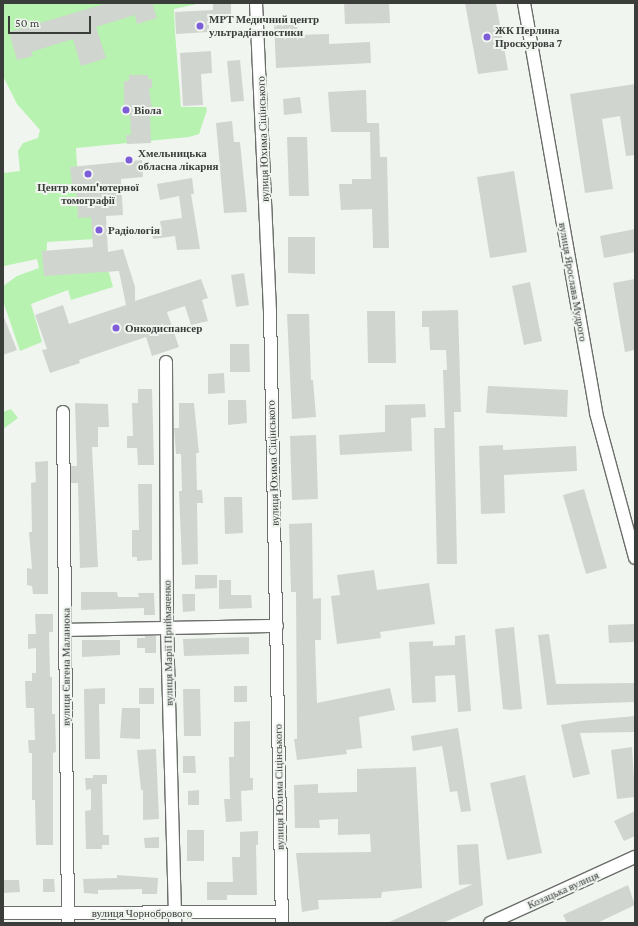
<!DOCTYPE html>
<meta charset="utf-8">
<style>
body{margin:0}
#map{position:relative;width:638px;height:926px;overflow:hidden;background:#f0f5f0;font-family:"Crimson Pro",serif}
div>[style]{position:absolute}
.green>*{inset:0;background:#b7f2b0}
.building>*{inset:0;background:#d1d5d0}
.roads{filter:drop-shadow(1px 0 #6b6e6a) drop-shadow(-1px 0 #6b6e6a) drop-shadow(0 1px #6b6e6a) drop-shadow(0 -1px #6b6e6a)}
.street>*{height:12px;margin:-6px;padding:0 6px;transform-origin:6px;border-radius:6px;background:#fff}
.dots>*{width:11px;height:11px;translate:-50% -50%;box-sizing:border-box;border:2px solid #f0f5f0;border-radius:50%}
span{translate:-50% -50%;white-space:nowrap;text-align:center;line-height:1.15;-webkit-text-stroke:4px #f0f5f0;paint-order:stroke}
.poi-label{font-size:11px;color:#3b3d3b;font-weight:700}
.left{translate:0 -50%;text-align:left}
.street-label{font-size:11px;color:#3b3d3b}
.frame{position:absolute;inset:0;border:4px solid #3b3d3b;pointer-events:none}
.scale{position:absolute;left:8px;top:16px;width:83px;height:18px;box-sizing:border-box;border:2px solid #3b3d3b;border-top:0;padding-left:5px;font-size:12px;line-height:14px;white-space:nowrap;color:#3b3d3b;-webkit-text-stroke:3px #f0f5f0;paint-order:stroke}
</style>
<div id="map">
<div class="green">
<i style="clip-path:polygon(3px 3px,201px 3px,174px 9px,175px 32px,181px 107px,206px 107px,207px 110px,199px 134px,189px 137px,76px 148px,80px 214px,93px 213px,95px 239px,47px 242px,46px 270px,108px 269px,113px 287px,71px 300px,68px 290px,31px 304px,42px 342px,20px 351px,3px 301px,3px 286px,17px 276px,39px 268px,37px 259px,4px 266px,3px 173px,20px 171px,18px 151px,23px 143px,38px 138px,40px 130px,17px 104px,3px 76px)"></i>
<i style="clip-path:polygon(11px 409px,18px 418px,3px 429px,3px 412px)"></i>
</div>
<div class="building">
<i style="clip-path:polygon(108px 3px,152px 3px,157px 18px,137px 24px,135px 15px,96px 27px,106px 58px,81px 66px,73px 39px,31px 52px,33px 56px,17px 60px,9px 32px)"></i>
<i style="clip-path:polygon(213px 3px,231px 3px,231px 18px,209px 20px,209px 32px,176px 34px,175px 12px,213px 10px)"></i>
<i style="clip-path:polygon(344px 3px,389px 3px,390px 23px,345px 24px)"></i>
<i style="clip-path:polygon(465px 3px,496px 3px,508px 70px,478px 74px)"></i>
<i style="clip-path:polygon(297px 21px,298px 35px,329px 34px,329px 44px,370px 42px,371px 63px,276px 68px,274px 22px)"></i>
<i style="clip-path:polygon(211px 51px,212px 73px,201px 74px,203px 105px,183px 106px,180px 53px)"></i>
<i style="clip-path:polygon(240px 60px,244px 101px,231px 102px,227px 61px)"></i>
<i style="clip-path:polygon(129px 75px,148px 75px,148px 79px,152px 79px,152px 88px,149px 88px,153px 116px,150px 116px,151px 143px,127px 144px,126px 135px,131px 135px,130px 115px,124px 116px,124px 81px,129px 81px)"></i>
<i style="clip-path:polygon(635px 84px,635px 155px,626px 156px,620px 116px,602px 119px,613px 189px,585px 193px,570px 94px)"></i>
<i style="clip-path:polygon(366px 90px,367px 123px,379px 123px,380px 157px,387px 157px,389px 248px,373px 248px,372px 209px,341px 210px,339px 184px,352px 184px,352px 179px,371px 179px,370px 132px,331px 132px,328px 92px)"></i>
<i style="clip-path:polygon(300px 97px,302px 113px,284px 115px,283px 99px)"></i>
<i style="clip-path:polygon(232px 121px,234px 142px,240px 142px,247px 212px,224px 213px,216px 123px)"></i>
<i style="clip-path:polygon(287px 137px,307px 137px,309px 196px,289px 196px)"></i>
<i style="clip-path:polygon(142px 160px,143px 177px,121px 179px,123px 215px,106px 216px,108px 252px,123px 249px,135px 287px,135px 301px,201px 279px,208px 298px,202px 300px,208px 321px,191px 325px,185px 306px,167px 312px,179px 347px,152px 356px,146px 337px,79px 360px,80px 363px,50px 373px,42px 350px,47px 349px,35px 315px,63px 305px,69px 324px,126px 305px,119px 271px,44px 276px,42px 251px,93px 247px,91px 217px,78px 218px,76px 184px,72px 184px,70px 167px)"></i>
<i style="clip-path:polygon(514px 171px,527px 252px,490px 258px,477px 177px)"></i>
<i style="clip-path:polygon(192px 178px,194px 194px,191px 194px,200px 249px,177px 250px,175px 236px,153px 239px,151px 228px,161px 227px,160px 221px,182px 218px,179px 196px,160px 200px,157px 184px)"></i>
<i style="clip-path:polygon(635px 229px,635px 252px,604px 258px,600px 236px)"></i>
<i style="clip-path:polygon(288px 237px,315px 237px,315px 274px,288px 273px)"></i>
<i style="clip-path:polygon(244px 273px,249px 305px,236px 307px,231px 275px)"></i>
<i style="clip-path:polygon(635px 279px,635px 350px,625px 352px,613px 283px)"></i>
<i style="clip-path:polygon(530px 282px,542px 341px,524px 345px,512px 286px)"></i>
<i style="clip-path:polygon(458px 310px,461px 412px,454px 412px,457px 564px,437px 564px,434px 428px,445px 428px,443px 370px,447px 370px,446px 350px,430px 350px,429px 327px,422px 327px,422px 311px)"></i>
<i style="clip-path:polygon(367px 311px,395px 311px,396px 363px,368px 363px)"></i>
<i style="clip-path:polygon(287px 314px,309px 314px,311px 380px,313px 380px,316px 417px,292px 419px)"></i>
<i style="clip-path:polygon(3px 315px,17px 350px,3px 355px)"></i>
<i style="clip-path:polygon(230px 344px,249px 344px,250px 372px,230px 372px)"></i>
<i style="clip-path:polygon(224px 373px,225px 393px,208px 394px,208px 374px)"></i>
<i style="clip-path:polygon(488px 386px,568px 390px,567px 417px,486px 413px)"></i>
<i style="clip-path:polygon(138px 389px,152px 389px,154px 465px,138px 465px,137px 448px,127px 448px,127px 436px,133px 436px,132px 403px,138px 403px)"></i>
<i style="clip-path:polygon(228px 400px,246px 400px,247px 423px,228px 425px)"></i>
<i style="clip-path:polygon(75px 403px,108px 404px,109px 427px,98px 427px,98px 447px,92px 447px,98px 567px,80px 568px,78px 483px,71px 483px,71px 466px,77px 466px)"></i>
<i style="clip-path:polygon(179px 403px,194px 403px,199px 453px,196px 453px,197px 490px,202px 490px,203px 503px,197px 503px,198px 564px,182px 565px,179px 491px,182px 491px,181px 454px,176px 454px,174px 428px,179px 428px)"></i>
<i style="clip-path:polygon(425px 404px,426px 417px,411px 418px,412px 451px,340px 455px,339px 435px,385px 432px,385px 405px)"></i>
<i style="clip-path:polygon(316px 435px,318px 499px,292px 500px,290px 436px)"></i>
<i style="clip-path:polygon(503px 445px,503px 450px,576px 446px,577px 471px,504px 475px,505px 513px,481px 514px,479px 446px)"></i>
<i style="clip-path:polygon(48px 461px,48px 594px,33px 594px,32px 586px,27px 585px,27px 568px,32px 569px,29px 532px,32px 532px,31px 483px,36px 482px,35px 462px)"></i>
<i style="clip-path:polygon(138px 484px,152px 484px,152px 560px,137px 561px,137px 557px,132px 557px,132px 530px,139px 530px)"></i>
<i style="clip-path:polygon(584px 489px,607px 568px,586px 574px,563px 495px)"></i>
<i style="clip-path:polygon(224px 497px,242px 497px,243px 533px,225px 534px)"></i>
<i style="clip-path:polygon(312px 523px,313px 599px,321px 598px,321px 640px,315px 640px,317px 703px,390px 688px,395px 710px,359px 717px,362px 748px,346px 750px,347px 754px,297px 760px,294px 739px,297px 739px,296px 592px,291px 592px,289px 524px)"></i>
<i style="clip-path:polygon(374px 570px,377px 590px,429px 583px,435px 624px,380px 632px,381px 638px,337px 644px,331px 596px,340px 595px,337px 575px)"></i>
<i style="clip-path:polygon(195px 575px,217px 575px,217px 588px,195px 589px)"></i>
<i style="clip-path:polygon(219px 580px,231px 580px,231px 595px,251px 595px,252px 608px,219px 609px)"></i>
<i style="clip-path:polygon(81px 592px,117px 592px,118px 597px,139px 597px,138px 593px,154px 593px,155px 615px,144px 615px,144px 608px,81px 610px)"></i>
<i style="clip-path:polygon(182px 594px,195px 594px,195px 611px,183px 612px)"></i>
<i style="clip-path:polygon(35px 614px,53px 614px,53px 632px,49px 632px,50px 677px,52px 677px,52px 714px,55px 714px,56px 752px,53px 753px,53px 845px,36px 845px,35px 800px,32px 800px,32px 753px,29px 753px,28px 740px,35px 740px,34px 708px,26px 708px,25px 681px,32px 681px,32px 673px,36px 673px,36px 648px,28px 649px,28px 634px,36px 634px)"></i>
<i style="clip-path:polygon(635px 624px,635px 642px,609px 643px,608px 625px)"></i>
<i style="clip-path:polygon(514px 627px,522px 709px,510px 710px,503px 709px,495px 629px)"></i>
<i style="clip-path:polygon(549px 634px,556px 684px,635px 683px,635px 702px,547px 705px,538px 635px)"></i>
<i style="clip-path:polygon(465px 635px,471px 711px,458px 712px,455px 675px,435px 676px,436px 702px,412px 703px,409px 642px,433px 641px,433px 646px,455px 645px,455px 636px)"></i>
<i style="clip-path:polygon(145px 636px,156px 636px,156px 653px,145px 653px,145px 648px,137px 648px,137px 638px,145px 638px)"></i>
<i style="clip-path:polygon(249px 637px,249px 654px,184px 656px,183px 639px)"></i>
<i style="clip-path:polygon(82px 640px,120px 640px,120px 655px,82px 657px)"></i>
<i style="clip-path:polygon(234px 686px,247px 686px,247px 702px,234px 702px)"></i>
<i style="clip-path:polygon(105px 688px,105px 704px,99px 704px,100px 759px,85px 759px,84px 689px)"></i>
<i style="clip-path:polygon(139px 688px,154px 688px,154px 704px,139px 704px)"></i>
<i style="clip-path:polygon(183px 689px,200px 689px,201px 736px,184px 736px)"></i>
<i style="clip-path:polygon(122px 708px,140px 708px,140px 739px,120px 738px)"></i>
<i style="clip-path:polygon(635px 716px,635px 732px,580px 733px,590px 774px,573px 778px,561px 725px,580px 721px)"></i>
<i style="clip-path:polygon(250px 721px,250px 778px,253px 778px,253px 790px,241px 791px,242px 821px,226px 822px,224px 799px,230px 799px,229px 757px,234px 757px,234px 722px)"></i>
<i style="clip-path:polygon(458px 728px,471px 811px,461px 812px,457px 791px,450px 792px,442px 746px,413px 751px,411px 736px)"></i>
<i style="clip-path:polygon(632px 747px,635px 797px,617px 799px,611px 750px)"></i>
<i style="clip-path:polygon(156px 749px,159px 819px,143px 820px,143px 790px,141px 790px,137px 750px)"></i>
<i style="clip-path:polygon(183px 756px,195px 756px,196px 773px,183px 773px)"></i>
<i style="clip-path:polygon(416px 767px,422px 888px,382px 892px,381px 898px,318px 900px,319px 909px,302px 912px,296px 853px,371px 852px,370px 834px,338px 835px,338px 819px,319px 820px,320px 828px,295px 828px,294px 785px,318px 784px,318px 793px,357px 792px,357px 769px)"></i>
<i style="clip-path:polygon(93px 775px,107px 775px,107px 784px,102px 784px,103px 835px,109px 835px,109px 845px,102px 845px,102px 849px,86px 849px,85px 811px,91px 810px,91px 789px,86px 790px,85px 778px,93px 778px)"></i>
<i style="clip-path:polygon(525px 775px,542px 853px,507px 860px,490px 783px)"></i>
<i style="clip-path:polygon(199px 790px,199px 805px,188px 805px,188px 791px)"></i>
<i style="clip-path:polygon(635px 811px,635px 836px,624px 841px,614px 821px)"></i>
<i style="clip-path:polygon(187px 830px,204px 830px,204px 861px,187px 861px)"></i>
<i style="clip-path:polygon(258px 831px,258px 845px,256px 845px,257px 895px,227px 895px,227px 900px,207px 900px,207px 882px,233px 882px,232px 857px,240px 857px,240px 832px)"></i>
<i style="clip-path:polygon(159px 837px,159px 848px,145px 848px,144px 838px)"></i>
<i style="clip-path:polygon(478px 844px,483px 905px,443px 923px,387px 923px,473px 884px,459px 885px,457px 845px)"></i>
<i style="clip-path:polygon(117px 875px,158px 878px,157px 894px,142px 894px,142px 889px,98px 890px,98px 894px,84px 893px,83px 879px,117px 878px)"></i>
<i style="clip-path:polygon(43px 879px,54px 879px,55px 892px,43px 892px)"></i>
<i style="clip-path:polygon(3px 880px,19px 880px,20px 892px,3px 893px)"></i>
<i style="clip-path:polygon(628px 885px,635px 905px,597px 923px,567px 923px,563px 915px)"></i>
</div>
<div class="roads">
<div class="street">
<i style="left:256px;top:3px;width:308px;rotate:87.4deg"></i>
<i style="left:270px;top:311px;width:612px;rotate:88.88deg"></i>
<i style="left:524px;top:3px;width:416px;rotate:80deg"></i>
<i style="left:596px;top:413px;width:150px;rotate:74.9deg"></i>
<i style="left:166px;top:362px;width:266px;rotate:89.8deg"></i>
<i style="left:167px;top:628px;width:295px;rotate:88.4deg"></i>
<i style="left:63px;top:412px;width:511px;rotate:89.44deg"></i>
<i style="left:67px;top:630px;width:210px;rotate:-1.1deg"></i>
<i style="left:3px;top:913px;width:278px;rotate:-0.2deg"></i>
<i style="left:490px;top:923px;width:159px;rotate:-24.5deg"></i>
</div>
</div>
<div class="dots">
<i style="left:200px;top:26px;background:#7e5ed8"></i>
<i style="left:487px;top:37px;background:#7e5ed8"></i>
<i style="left:126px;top:110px;background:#7e5ed8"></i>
<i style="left:129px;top:160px;background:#7e5ed8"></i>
<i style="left:88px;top:174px;background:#7e5ed8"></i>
<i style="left:99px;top:230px;background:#7e5ed8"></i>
<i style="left:116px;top:328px;background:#7e5ed8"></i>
</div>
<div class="poi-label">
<span class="left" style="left:209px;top:26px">МРТ Медичний центр<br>ультрадіагностики</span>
<span class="left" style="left:495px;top:37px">ЖК Перлина<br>Проскурова 7</span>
<span class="left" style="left:134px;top:110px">Віола</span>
<span class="left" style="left:138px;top:160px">Хмельницька<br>обласна лікарня</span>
<span style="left:88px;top:194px">Центр комп'ютерної<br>томографії</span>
<span class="left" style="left:108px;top:230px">Радіологія</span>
<span class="left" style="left:125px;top:328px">Онкодиспансер</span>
</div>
<div class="street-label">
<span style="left:263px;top:139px;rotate:-92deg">вулиця Юхима Сіцінського</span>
<span style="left:573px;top:282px;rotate:80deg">вулиця Ярослава Мудрого</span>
<span style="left:273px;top:463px;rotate:-92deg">вулиця Юхима Сіцінського</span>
<span style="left:168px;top:643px;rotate:-91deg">вулиця Марії Приймаченко</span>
<span style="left:66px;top:667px;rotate:-90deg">вулиця Євгена Маланюка</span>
<span style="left:279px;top:787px;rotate:-91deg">вулиця Юхима Сіцінського</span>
<span style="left:563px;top:890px;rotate:-24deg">Козацька вулиця</span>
<span style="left:142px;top:913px">вулиця Чорнобрового</span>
</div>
<div class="frame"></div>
<div class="scale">50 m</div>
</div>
